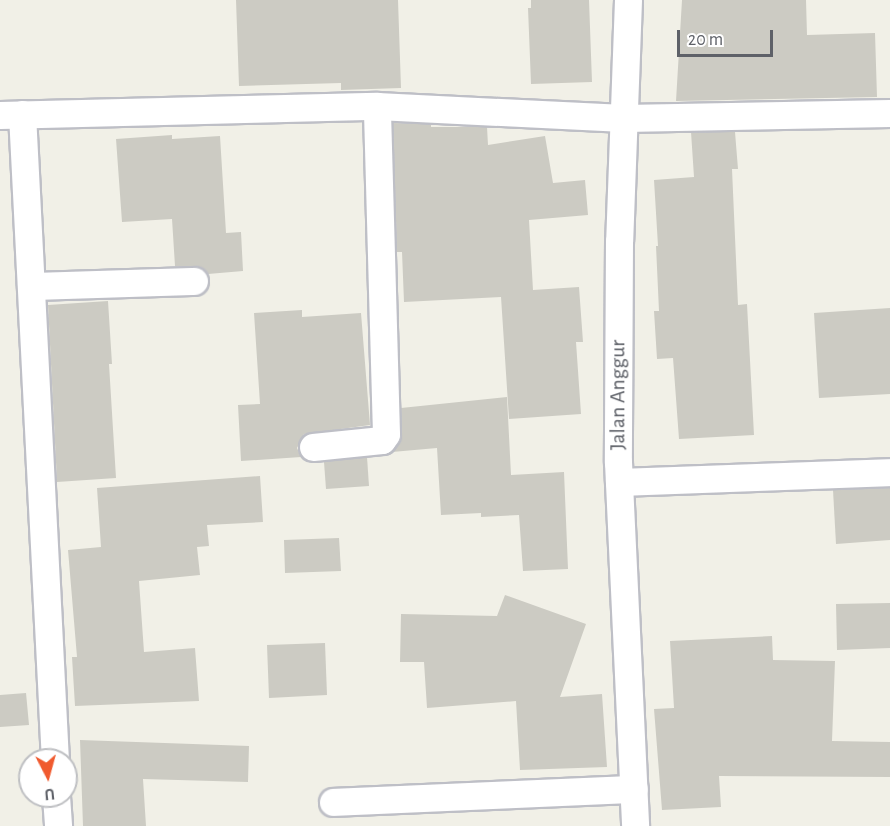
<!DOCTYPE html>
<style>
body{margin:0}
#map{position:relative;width:890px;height:826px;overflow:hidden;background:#f1f0e7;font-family:"Alegreya Sans",sans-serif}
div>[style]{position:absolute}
.building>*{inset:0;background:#cccbc3}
.roads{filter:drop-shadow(2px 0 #bebfc6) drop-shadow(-2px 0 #bebfc6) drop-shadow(0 2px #bebfc6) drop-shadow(0 -2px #bebfc6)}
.minor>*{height:27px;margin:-13.5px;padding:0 13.5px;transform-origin:13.5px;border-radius:13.5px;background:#fff}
span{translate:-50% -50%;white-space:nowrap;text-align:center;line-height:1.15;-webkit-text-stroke:4.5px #fff;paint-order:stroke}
.street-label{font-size:22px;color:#5e6168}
.north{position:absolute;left:18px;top:748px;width:60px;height:60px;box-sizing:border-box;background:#fff;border:2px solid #bfc0c3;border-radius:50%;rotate:174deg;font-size:16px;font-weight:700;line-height:24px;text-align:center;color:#5e6168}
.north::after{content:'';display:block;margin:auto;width:21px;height:27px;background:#f05a2e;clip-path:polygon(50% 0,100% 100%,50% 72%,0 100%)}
.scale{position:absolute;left:677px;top:30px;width:96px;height:27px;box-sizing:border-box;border:3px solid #5e6168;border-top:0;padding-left:8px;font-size:18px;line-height:21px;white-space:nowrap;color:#5e6168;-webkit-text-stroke:4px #fff;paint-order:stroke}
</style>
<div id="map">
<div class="building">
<i style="clip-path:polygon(236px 0,398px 0,401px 88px,341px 90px,341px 83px,239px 86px)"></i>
<i style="clip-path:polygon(531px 0,589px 0,592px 82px,531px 84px,528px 8px,531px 8px)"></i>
<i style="clip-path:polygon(682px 0,806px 0,807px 35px,875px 33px,877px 97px,676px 101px)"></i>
<i style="clip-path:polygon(393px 123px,431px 124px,431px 127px,487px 127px,488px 145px,545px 136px,553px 183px,585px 180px,588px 215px,529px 220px,533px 290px,579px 287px,583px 342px,576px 342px,581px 414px,509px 419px,501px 297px,404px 302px,402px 252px,397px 252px)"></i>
<i style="clip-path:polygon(691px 132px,735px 132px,738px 169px,732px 169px,738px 305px,747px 304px,754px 435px,679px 439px,673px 358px,657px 359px,654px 311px,659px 311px,656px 246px,658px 246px,654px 180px,694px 177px)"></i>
<i style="clip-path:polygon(172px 135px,172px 139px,220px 136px,226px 233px,241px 232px,243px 271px,208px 274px,201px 267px,175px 266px,172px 219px,122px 222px,116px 139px)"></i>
<i style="clip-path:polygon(108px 301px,112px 364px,109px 364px,116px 478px,57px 482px,48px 305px)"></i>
<i style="clip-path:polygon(890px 308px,890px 394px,819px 398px,814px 313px)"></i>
<i style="clip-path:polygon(302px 310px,302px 317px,361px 313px,370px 425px,304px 434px,297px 448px,301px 457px,241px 461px,238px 405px,260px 404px,254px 313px)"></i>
<i style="clip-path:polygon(507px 397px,511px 475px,564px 472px,568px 569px,523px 571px,519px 515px,481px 517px,481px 513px,441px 515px,437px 448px,392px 452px,402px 434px,401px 408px)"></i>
<i style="clip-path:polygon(367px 457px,369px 486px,326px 489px,324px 462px)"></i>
<i style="clip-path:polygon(260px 476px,263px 522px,207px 525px,209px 546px,197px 547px,200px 575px,139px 581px,144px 652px,195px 648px,199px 701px,75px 706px,72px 657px,77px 657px,68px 550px,101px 547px,97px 488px)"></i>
<i style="clip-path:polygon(890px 488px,890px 540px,836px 544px,833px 490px)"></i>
<i style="clip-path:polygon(339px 538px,341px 571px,285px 573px,284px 540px)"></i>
<i style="clip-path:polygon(505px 595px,586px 624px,560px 697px,602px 694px,607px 767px,520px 770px,516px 701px,427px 708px,424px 662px,400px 662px,401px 614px,497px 616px)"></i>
<i style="clip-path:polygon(890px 603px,890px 648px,837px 650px,836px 604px)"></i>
<i style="clip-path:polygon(772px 636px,773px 660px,835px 661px,832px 741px,890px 742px,890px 777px,719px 776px,721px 807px,662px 810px,654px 709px,674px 708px,670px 641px)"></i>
<i style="clip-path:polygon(325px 643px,327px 695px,269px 698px,267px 645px)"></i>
<i style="clip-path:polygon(26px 693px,29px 725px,0 727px,0 695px)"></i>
<i style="clip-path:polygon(80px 740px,249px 746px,248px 782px,143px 779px,146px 826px,83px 826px)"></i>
</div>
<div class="roads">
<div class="minor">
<i style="left:628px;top:0;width:241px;rotate:92.1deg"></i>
<i style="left:619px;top:241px;width:221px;rotate:90.3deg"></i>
<i style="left:618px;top:462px;width:364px;rotate:87.3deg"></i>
<i style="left:22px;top:114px;width:647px;rotate:87.08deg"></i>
<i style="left:0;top:115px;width:377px;rotate:-1.4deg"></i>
<i style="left:377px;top:106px;width:247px;rotate:2.8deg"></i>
<i style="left:624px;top:118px;width:266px;rotate:-1.1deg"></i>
<i style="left:31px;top:286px;width:163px;rotate:-1.8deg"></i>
<i style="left:313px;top:447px;width:69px;rotate:-5.8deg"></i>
<i style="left:382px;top:440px;width:7px;rotate:-56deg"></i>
<i style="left:386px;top:434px;width:328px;rotate:-91.6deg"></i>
<i style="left:619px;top:482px;width:271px;rotate:-2.1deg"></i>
<i style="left:56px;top:796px;width:30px;rotate:86deg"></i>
<i style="left:333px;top:802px;width:301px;rotate:-2.5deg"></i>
</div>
</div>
<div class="street-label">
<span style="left:618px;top:395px;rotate:-90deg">Jalan Anggur</span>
</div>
<div class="north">U</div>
<div class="scale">20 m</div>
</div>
